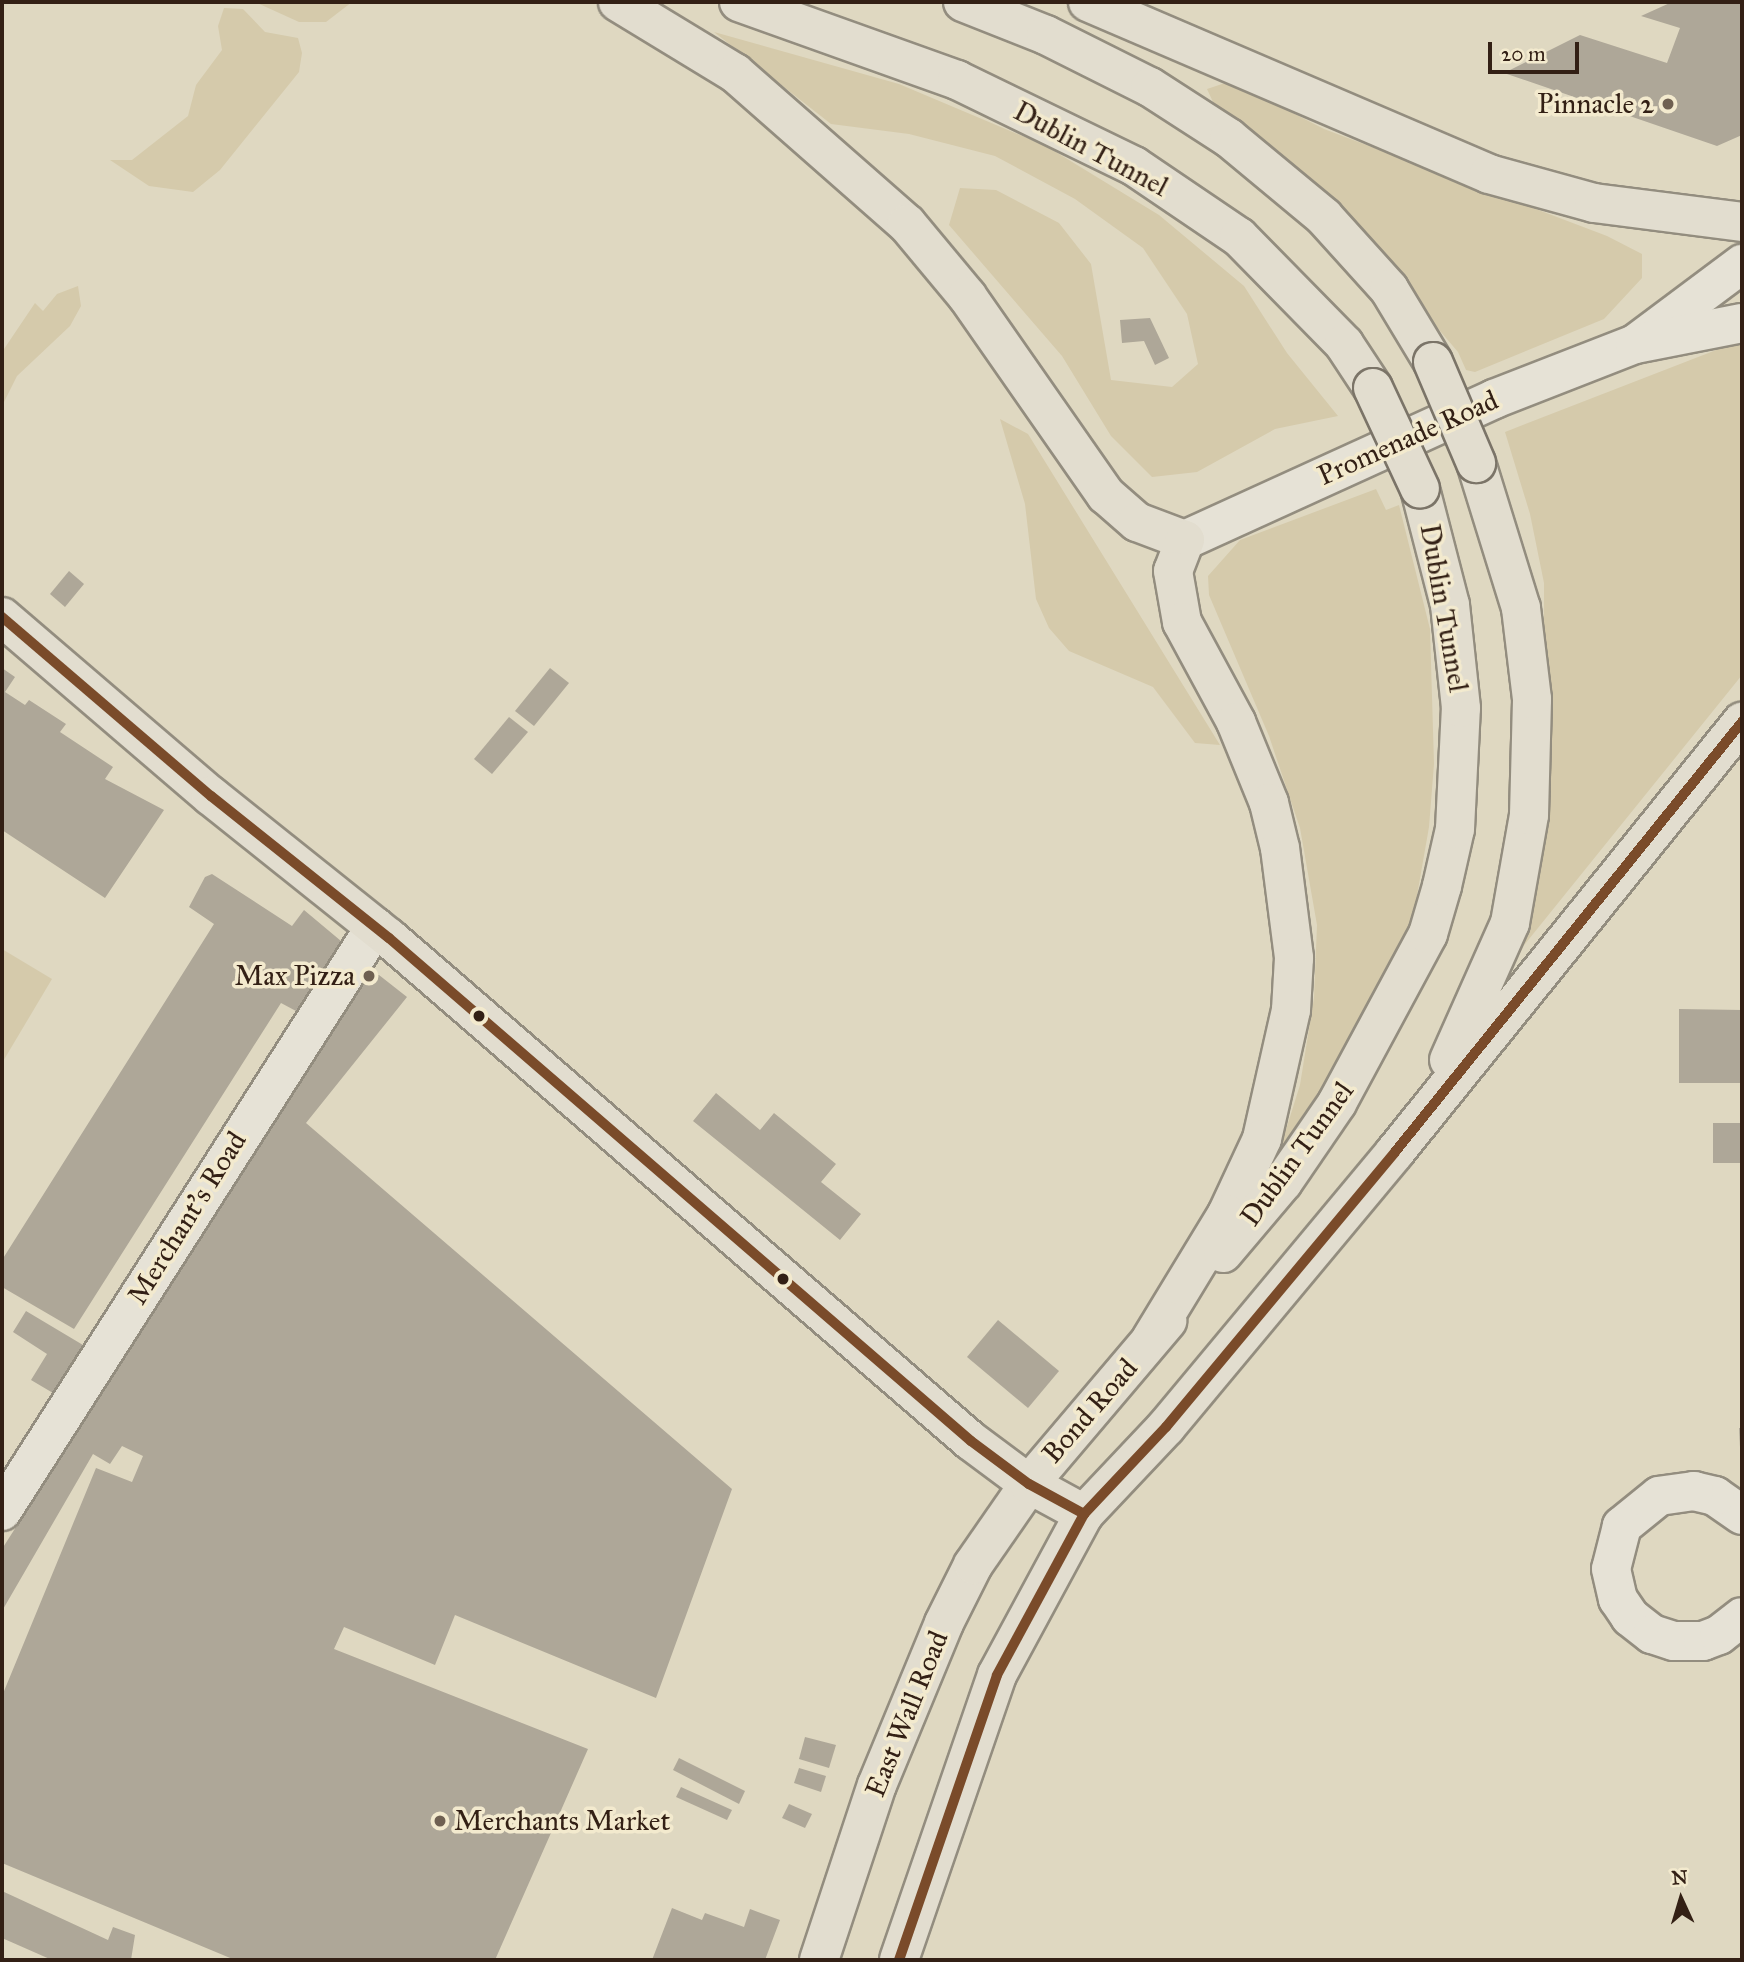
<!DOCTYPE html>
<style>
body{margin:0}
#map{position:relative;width:1744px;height:1962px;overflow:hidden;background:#dfd8c1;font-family:"IM FELL Great Primer",serif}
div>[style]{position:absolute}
.green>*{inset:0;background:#d5caab}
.building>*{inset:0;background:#aea798}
.roads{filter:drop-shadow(2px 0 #938d7f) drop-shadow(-2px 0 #938d7f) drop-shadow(0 2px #938d7f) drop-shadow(0 -2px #938d7f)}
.minor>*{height:38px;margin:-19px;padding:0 19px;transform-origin:19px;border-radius:19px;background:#e6e2d6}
.major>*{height:38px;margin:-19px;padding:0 19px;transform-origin:19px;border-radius:19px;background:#e2ddcf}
.highway>*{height:38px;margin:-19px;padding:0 19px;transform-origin:19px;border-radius:19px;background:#e2ddcf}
.bridges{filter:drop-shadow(2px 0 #7b7468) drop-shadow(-2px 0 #7b7468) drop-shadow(0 2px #7b7468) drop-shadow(0 -2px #7b7468)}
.highway-bridge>*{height:38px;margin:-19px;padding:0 19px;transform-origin:19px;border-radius:19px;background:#e2ddcf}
.bus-1>*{height:10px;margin:-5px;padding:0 5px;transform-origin:5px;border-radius:5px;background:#7a4b2a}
.dots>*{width:19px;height:19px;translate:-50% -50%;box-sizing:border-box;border:4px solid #f3eace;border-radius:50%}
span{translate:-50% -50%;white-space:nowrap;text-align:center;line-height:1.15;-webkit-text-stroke:7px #f3eace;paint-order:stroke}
.poi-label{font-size:28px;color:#332015}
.right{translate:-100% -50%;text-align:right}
.left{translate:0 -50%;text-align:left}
.street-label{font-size:28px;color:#332015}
.frame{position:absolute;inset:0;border:4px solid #332015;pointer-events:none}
.north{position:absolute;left:1646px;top:1864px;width:70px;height:70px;-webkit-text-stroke:5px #f3eace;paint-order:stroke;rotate:356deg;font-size:19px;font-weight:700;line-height:28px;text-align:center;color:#332015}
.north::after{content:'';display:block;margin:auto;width:24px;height:32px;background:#332015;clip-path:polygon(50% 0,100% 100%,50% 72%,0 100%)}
.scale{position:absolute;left:1488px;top:42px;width:91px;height:32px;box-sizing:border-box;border:4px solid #332015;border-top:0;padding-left:9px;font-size:21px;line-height:24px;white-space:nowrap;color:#332015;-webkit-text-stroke:5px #f3eace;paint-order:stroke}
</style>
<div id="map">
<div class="green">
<i style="clip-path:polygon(255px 2px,352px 2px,326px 22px,299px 22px)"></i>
<i style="clip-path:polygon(224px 8px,243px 9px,265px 32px,298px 38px,302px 53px,299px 72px,220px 170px,193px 192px,149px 186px,110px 160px,132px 160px,188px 116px,196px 85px,222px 50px,218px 26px)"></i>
<i style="clip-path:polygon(714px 32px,899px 84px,1046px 146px,1159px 215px,1244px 286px,1287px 353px,1338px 416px,1275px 429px,1197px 472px,1152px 477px,1111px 436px,1062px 356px,949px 225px,960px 188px,996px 190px,1059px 223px,1091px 264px,1111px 380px,1172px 387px,1198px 364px,1187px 314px,1143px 248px,1075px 199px,995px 156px,909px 134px,831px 124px)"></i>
<i style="clip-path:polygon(1231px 81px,1324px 129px,1607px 236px,1642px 254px,1642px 278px,1604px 319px,1475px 372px,1466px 370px,1458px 352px,1319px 189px,1213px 102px,1207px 89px)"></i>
<i style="clip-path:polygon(78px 286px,81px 306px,70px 326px,17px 376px,2px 406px,2px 352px,35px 303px,43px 311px,57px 294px)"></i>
<i style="clip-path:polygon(1742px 340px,1742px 675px,1521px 949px,1513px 948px,1544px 665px,1544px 583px,1530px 514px,1505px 432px)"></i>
<i style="clip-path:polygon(1000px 419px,1028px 434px,1220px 745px,1195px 743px,1153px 687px,1069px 651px,1049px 628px,1036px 599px,1025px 504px)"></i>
<i style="clip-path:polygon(1376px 489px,1386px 510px,1399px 505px,1430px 629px,1434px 764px,1429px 827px,1415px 907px,1392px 971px,1325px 1096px,1277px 1158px,1300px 1085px,1314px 998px,1317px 925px,1300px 828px,1269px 736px,1209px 595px,1208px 576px,1240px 540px)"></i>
<i style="clip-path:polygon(2px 949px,52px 979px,2px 1063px)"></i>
</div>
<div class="building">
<i style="clip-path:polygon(1672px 2px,1742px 2px,1742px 135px,1717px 146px,1504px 73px,1580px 35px,1667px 63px,1680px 28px,1641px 16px)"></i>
<i style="clip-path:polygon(1150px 318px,1169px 358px,1155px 365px,1144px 341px,1122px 343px,1120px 320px)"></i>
<i style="clip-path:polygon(69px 571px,84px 584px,65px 607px,50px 594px)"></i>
<i style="clip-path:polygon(2px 668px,15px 677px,5px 692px,25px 705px,29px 700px,66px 724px,60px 732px,113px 767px,105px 779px,164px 810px,105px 898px,2px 830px)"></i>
<i style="clip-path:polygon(550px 668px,569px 683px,534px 726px,515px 711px)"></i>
<i style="clip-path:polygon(509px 717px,528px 732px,492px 774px,474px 759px)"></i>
<i style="clip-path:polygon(212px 874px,292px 926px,304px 910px,341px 941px,296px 1011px,281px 1003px,74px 1329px,2px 1287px,2px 1260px,214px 924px,189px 907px,205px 877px)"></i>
<i style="clip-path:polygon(379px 975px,407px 997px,306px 1123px,732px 1489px,656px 1698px,455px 1615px,435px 1665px,344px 1627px,334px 1649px,588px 1749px,495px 1960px,235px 1960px,2px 1863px,2px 1696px,96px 1468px,132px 1482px,143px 1456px,122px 1446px,110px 1464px,93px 1454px,2px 1611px,2px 1549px,347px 1007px,369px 976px)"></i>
<i style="clip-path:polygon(1679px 1009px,1742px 1010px,1742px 1083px,1679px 1083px)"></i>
<i style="clip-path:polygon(716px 1093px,760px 1130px,774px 1113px,836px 1164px,821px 1182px,861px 1214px,840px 1240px,693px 1121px)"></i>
<i style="clip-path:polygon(1713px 1123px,1742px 1123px,1742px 1163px,1713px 1163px)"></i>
<i style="clip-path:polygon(26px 1311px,83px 1345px,53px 1393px,31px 1380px,47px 1354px,13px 1332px)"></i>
<i style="clip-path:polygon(998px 1320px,1059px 1371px,1028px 1408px,967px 1357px)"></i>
<i style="clip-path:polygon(1739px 1428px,1742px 1428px,1742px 1447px,1740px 1447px)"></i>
<i style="clip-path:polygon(805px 1737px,836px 1745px,829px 1768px,799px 1759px)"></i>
<i style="clip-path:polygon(679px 1758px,745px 1791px,739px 1804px,673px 1770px)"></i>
<i style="clip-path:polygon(799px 1768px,826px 1776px,821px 1792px,794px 1783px)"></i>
<i style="clip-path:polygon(681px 1787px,732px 1810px,727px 1820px,676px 1797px)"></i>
<i style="clip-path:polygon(789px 1804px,812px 1814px,805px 1828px,782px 1818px)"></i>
<i style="clip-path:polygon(2px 1891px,108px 1940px,113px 1927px,135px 1935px,131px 1960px,52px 1960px,2px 1938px)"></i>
<i style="clip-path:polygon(672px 1908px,702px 1920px,705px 1913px,744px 1927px,750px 1909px,780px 1920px,765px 1960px,652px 1960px)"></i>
</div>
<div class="roads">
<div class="minor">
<i style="left:1639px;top:341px;width:129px;rotate:-36.8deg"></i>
<i style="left:1185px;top:540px;width:340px;rotate:-24.5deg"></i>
<i style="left:1494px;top:399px;width:151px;rotate:-21.3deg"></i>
<i style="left:1635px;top:344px;width:109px;rotate:-11.1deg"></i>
<i style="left:2px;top:1511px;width:693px;rotate:-57.43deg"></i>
<i style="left:1742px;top:1515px;width:33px;rotate:-145deg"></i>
<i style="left:1715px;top:1496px;width:22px;rotate:-167deg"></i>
<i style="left:1694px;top:1491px;width:35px;rotate:172deg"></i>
<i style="left:1659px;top:1496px;width:48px;rotate:141deg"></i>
<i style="left:1622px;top:1526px;width:44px;rotate:104.3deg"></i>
<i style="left:1611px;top:1569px;width:31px;rotate:77deg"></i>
<i style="left:1618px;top:1599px;width:22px;rotate:56deg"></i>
<i style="left:1630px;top:1617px;width:28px;rotate:38deg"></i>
<i style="left:1652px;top:1634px;width:23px;rotate:18deg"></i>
<i style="left:1674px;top:1641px;width:29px"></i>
<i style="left:1703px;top:1641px;width:17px;rotate:-21deg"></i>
<i style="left:1719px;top:1635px;width:29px;rotate:-38deg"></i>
</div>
<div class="major">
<i style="left:2px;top:617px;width:275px;rotate:40.6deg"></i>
<i style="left:211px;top:796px;width:228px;rotate:38.6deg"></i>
<i style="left:389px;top:938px;width:769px;rotate:40.84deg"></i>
<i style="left:971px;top:1441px;width:72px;rotate:36.6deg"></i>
<i style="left:1029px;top:1484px;width:63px;rotate:28.6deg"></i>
<i style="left:1084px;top:1514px;width:183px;rotate:118.4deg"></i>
<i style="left:997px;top:1675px;width:301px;rotate:109deg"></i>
<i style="left:819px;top:1960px;width:184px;rotate:-71.7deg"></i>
<i style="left:877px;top:1785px;width:175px;rotate:-67.5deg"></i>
<i style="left:944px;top:1623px;width:65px;rotate:-63.4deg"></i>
<i style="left:973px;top:1565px;width:98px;rotate:-55.3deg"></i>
</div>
<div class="highway">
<i style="left:618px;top:2px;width:137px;rotate:31.3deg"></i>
<i style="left:735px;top:73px;width:229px;rotate:41.3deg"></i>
<i style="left:907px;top:224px;width:94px;rotate:50.2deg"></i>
<i style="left:967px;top:296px;width:243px;rotate:55.1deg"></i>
<i style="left:1106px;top:495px;width:41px;rotate:41.1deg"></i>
<i style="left:1137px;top:522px;width:51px;rotate:20.6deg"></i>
<i style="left:1185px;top:540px;width:33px;rotate:111deg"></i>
<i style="left:1173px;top:571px;width:52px;rotate:80deg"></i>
<i style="left:1182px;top:622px;width:114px;rotate:61.6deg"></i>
<i style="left:1236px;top:722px;width:87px;rotate:67.8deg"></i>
<i style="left:1269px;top:803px;width:46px;rotate:76.3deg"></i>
<i style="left:1280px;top:848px;width:111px;rotate:82.7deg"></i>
<i style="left:1294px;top:958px;width:52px;rotate:93.3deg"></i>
<i style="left:1291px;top:1010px;width:132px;rotate:102.7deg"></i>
<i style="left:1262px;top:1139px;width:83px;rotate:115deg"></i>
<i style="left:1227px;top:1214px;width:146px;rotate:121.3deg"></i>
<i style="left:739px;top:2px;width:232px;rotate:19.7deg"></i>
<i style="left:957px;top:80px;width:197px;rotate:25.9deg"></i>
<i style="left:1134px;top:166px;width:127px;rotate:34.1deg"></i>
<i style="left:1239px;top:237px;width:150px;rotate:45.5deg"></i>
<i style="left:1344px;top:344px;width:53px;rotate:56.6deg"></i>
<i style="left:963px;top:2px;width:89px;rotate:21.7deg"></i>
<i style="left:1046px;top:35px;width:116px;rotate:26.6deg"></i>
<i style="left:1150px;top:87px;width:94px;rotate:32.8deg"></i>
<i style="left:1229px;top:138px;width:124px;rotate:39.7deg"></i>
<i style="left:1324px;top:217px;width:97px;rotate:47.9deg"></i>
<i style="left:1389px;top:289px;width:85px;rotate:58.9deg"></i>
<i style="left:1088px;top:2px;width:436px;rotate:23.2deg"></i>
<i style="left:1489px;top:174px;width:109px;rotate:15.4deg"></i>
<i style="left:1594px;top:203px;width:149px;rotate:7.3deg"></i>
<i style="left:1449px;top:1060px;width:150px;rotate:-66deg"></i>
<i style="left:1510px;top:923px;width:110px;rotate:-80deg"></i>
<i style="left:1529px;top:815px;width:116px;rotate:-88.5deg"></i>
<i style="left:1532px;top:699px;width:92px;rotate:-96.9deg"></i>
<i style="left:1521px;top:608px;width:152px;rotate:-107.2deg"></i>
<i style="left:1223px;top:1253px;width:93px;rotate:-49.8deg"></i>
<i style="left:1283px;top:1182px;width:96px;rotate:-55.6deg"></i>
<i style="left:1337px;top:1103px;width:192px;rotate:-61.7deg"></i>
<i style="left:1428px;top:934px;width:50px;rotate:-73.7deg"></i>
<i style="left:1442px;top:886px;width:58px;rotate:-77.2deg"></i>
<i style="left:1455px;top:829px;width:121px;rotate:-87.2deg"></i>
<i style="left:1461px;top:708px;width:104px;rotate:-96.1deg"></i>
<i style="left:1450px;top:605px;width:120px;rotate:-104.5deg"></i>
<i style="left:1029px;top:1484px;width:214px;rotate:-49.7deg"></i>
<i style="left:1084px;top:1514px;width:120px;rotate:-46.7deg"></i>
<i style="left:1166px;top:1427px;width:358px;rotate:-50.2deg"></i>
<i style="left:1395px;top:1152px;width:553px;rotate:-51.1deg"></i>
</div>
</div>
<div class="bridges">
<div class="highway-bridge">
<i style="left:1433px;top:362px;width:110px;rotate:66.9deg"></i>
<i style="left:1373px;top:388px;width:111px;rotate:65deg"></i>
</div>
</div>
<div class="bus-1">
<i style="left:2px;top:617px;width:275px;rotate:40.6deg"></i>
<i style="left:211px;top:796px;width:228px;rotate:38.6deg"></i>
<i style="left:389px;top:938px;width:769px;rotate:40.84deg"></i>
<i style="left:971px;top:1441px;width:72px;rotate:36.6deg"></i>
<i style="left:1029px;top:1484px;width:63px;rotate:28.6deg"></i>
<i style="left:899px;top:1960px;width:301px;rotate:-71deg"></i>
<i style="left:997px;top:1675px;width:183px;rotate:-61.6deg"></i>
<i style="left:1084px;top:1514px;width:120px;rotate:-46.7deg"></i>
<i style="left:1166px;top:1427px;width:358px;rotate:-50.2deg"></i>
<i style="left:1395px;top:1152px;width:553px;rotate:-51.1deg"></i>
</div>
<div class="dots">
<i style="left:1668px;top:104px;background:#6f6051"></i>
<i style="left:369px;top:976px;background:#6f6051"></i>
<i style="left:479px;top:1016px;background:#332015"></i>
<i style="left:783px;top:1279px;background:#332015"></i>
<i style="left:440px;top:1821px;background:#6f6051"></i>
</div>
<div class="poi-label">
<span class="right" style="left:1654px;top:104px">Pinnacle 2</span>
<span class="right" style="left:355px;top:976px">Max Pizza</span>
<span class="left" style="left:454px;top:1821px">Merchants Market</span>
</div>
<div class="street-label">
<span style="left:1091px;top:149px;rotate:28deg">Dublin Tunnel</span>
<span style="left:1408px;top:438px;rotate:-24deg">Promenade Road</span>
<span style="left:1444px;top:608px;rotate:80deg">Dublin Tunnel</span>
<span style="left:1297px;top:1154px;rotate:-54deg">Dublin Tunnel</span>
<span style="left:187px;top:1218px;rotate:-58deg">Merchant's Road</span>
<span style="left:1090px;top:1411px;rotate:-49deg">Bond Road</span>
<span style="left:907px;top:1714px;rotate:-68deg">East Wall Road</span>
</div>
<div class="frame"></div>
<div class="north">N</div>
<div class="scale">20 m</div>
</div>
